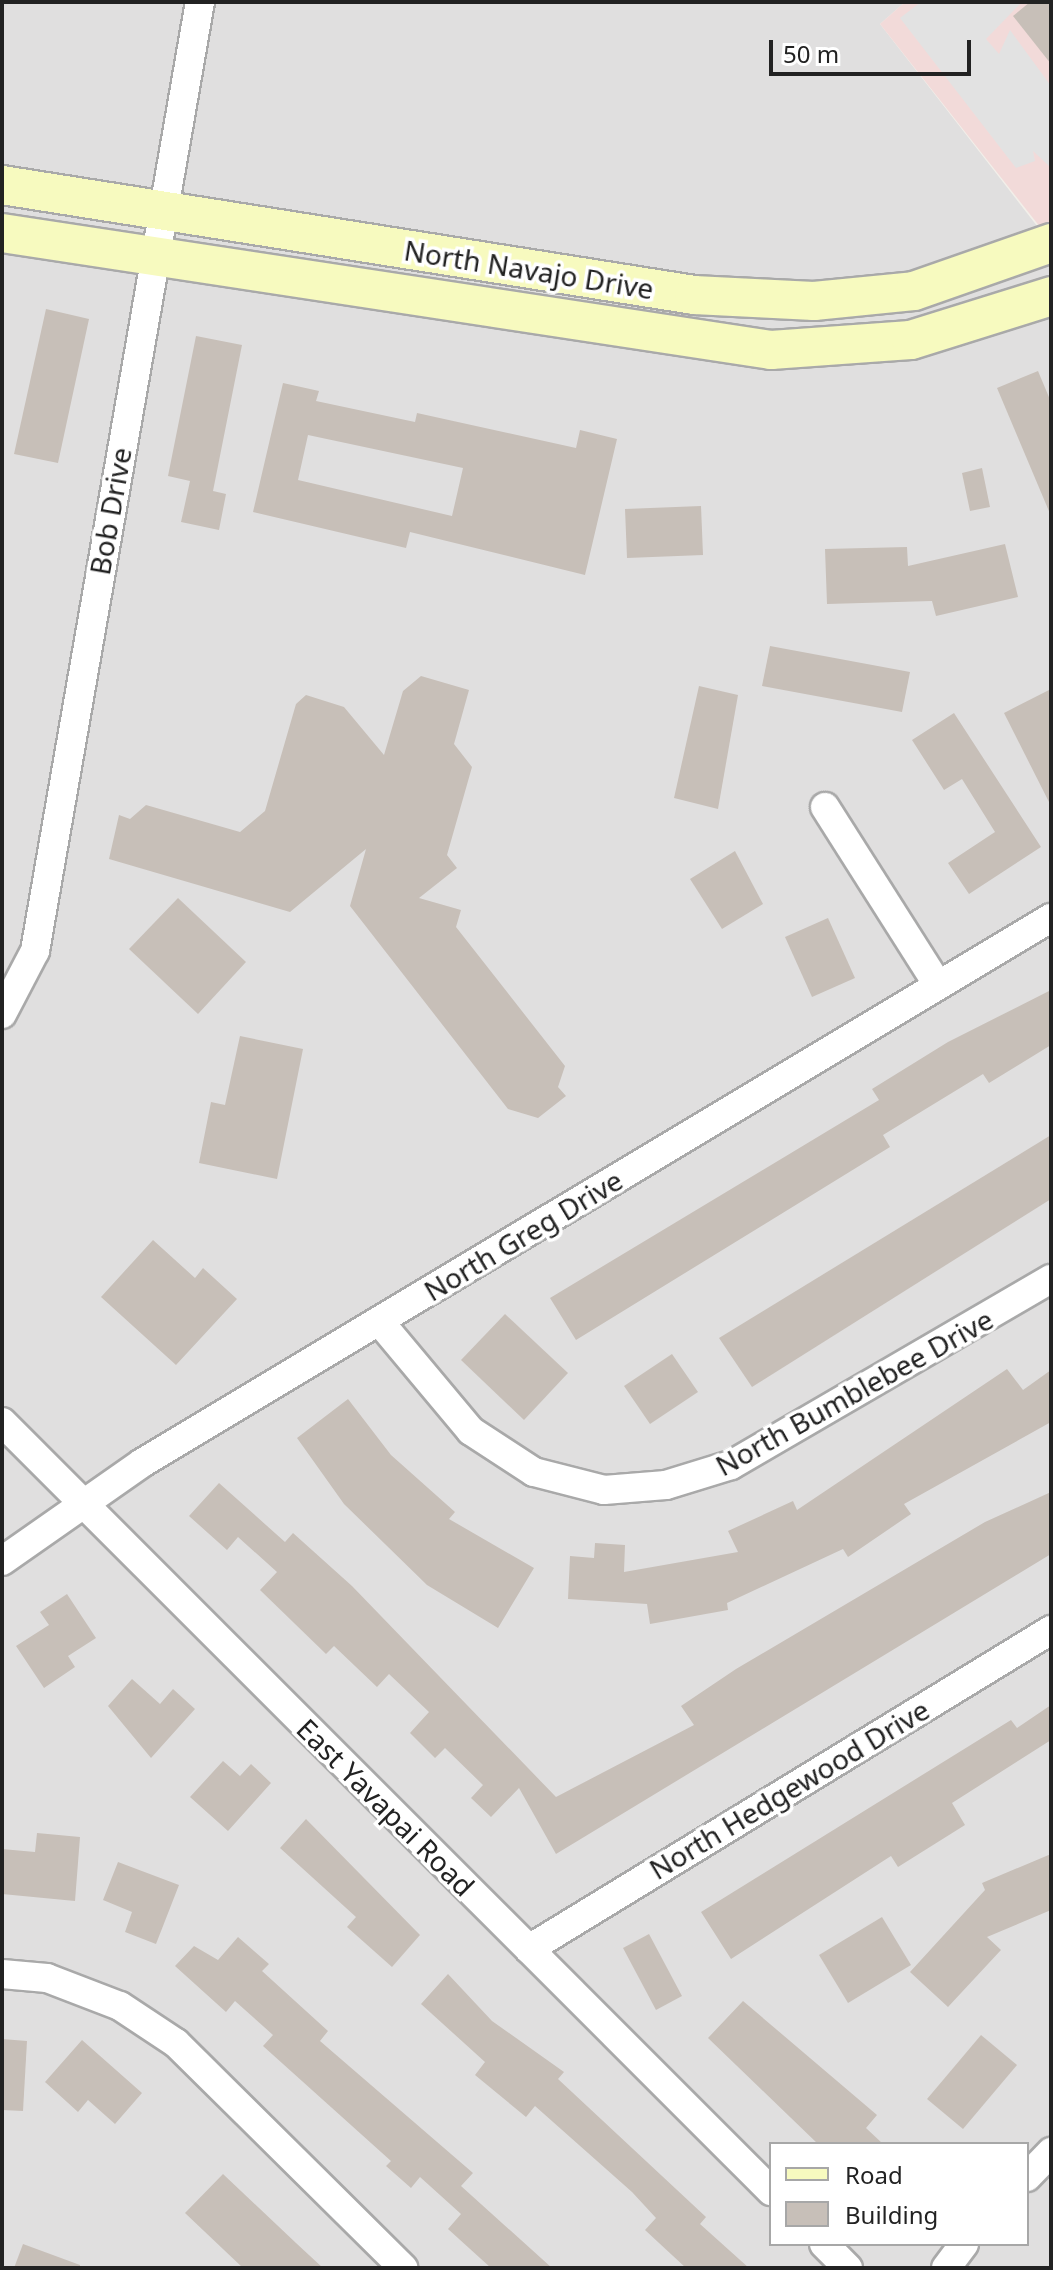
<!DOCTYPE html>
<style>
body{margin:0}
#map{position:relative;width:1053px;height:2270px;overflow:hidden;background:#f2efe9;font-family:"Noto Sans",sans-serif}
div>[style]{position:absolute}
.residential>*{inset:0;background:#e0dfdf}
.commercial>*{inset:0;background:#f2dad9}
.parking>*{inset:0;background:#e2e2e2}
.building>*{inset:0;background:#c7bfb8}
.roads{filter:drop-shadow(2px 0 #a9a9a9) drop-shadow(-2px 0 #a9a9a9) drop-shadow(0 2px #a9a9a9) drop-shadow(0 -2px #a9a9a9)}
.street>*{height:28px;margin:-14px;padding:0 14px;transform-origin:14px;border-radius:14px;background:#fff}
.secondary>*{height:38px;margin:-19px;padding:0 19px;transform-origin:19px;border-radius:19px;background:#f7fabf}
span{translate:-50% -50%;white-space:nowrap;text-align:center;line-height:1.15;-webkit-text-stroke:7px #fff;paint-order:stroke}
.street-label{font-size:28px;color:#222}
.frame{position:absolute;inset:0;border:4px solid #222;pointer-events:none}
.legend{position:absolute;left:769px;top:2142px;width:260px;height:104px;box-sizing:border-box;background:#fff;border:2px solid #a7a7a7;margin:0;padding:10px 14px;list-style:none;font-size:24px;color:#222}
.legend li{display:flex;align-items:center;gap:16px;height:40px}
.legend b{width:40px;border:2px solid #a7a7a7}
.scale{position:absolute;left:769px;top:40px;width:202px;height:36px;box-sizing:border-box;border:4px solid #222;border-top:0;padding-left:10px;font-size:24px;line-height:28px;white-space:nowrap;color:#222;-webkit-text-stroke:6px #fff;paint-order:stroke}
</style>
<div id="map">
<div class="residential">
<i style="clip-path:polygon(evenodd,2px 2px,905px 2px,880px 24px,1051px 244px,1051px 2268px,2px 2268px,2px 2px,771px 2144px,1027px 2144px,1027px 2244px,771px 2244px,771px 2144px)"></i>
</div>
<div class="commercial">
<i style="clip-path:polygon(905px 2px,1051px 2px,1051px 227px,1044px 232px,880px 24px)"></i>
</div>
<div class="parking">
<i style="clip-path:polygon(921px 2px,1022px 2px,986px 39px,999px 54px,1010px 30px,1051px 86px,1049px 166px,1033px 151px,1035px 161px,1016px 168px,900px 18px)"></i>
</div>
<div class="building">
<i style="clip-path:polygon(1030px 2px,1051px 2px,1051px 64px,1013px 16px)"></i>
<i style="clip-path:polygon(46px 309px,89px 319px,58px 463px,14px 454px)"></i>
<i style="clip-path:polygon(196px 336px,242px 345px,213px 491px,226px 494px,219px 530px,181px 522px,190px 481px,168px 476px)"></i>
<i style="clip-path:polygon(1038px 371px,1051px 402px,1051px 516px,997px 388px)"></i>
<i style="clip-path:polygon(evenodd,283px 383px,319px 391px,316px 401px,415px 422px,417px 413px,576px 448px,580px 430px,617px 439px,585px 575px,410px 532px,406px 548px,253px 512px,283px 383px,308px 435px,463px 468px,452px 516px,298px 480px,308px 435px)"></i>
<i style="clip-path:polygon(982px 468px,990px 507px,970px 511px,962px 473px)"></i>
<i style="clip-path:polygon(701px 506px,703px 555px,627px 558px,625px 509px)"></i>
<i style="clip-path:polygon(1005px 544px,1018px 597px,936px 616px,932px 601px,827px 604px,825px 549px,907px 547px,908px 566px)"></i>
<i style="clip-path:polygon(770px 646px,910px 672px,902px 712px,762px 686px)"></i>
<i style="clip-path:polygon(421px 676px,469px 690px,454px 744px,472px 767px,447px 855px,457px 868px,419px 898px,461px 910px,456px 927px,565px 1066px,558px 1087px,566px 1096px,538px 1118px,508px 1109px,350px 906px,366px 849px,290px 912px,109px 859px,119px 815px,130px 819px,146px 805px,240px 832px,265px 811px,296px 704px,306px 695px,344px 707px,384px 755px,403px 691px)"></i>
<i style="clip-path:polygon(699px 686px,738px 695px,718px 809px,674px 798px)"></i>
<i style="clip-path:polygon(1051px 689px,1051px 806px,1004px 713px)"></i>
<i style="clip-path:polygon(954px 713px,1041px 847px,969px 894px,948px 863px,995px 832px,962px 779px,944px 790px,912px 740px)"></i>
<i style="clip-path:polygon(735px 851px,763px 904px,722px 929px,690px 879px)"></i>
<i style="clip-path:polygon(178px 898px,246px 962px,198px 1014px,129px 949px)"></i>
<i style="clip-path:polygon(828px 918px,855px 978px,812px 997px,785px 937px)"></i>
<i style="clip-path:polygon(1051px 990px,1051px 1045px,989px 1083px,983px 1074px,883px 1135px,890px 1147px,576px 1340px,550px 1298px,879px 1100px,872px 1089px,948px 1042px)"></i>
<i style="clip-path:polygon(240px 1036px,303px 1049px,277px 1179px,199px 1163px,211px 1102px,225px 1105px)"></i>
<i style="clip-path:polygon(1051px 1135px,1051px 1199px,752px 1387px,719px 1338px)"></i>
<i style="clip-path:polygon(153px 1240px,195px 1278px,203px 1268px,237px 1299px,176px 1365px,101px 1297px)"></i>
<i style="clip-path:polygon(505px 1314px,568px 1373px,524px 1420px,461px 1360px)"></i>
<i style="clip-path:polygon(672px 1354px,698px 1392px,650px 1424px,624px 1386px)"></i>
<i style="clip-path:polygon(1007px 1369px,1023px 1390px,1051px 1370px,1051px 1422px,904px 1504px,911px 1514px,848px 1557px,843px 1549px,727px 1603px,728px 1610px,650px 1624px,647px 1604px,568px 1599px,570px 1556px,594px 1558px,595px 1543px,625px 1545px,624px 1572px,738px 1552px,728px 1531px,793px 1501px,797px 1510px)"></i>
<i style="clip-path:polygon(348px 1399px,391px 1455px,455px 1512px,449px 1519px,534px 1568px,498px 1628px,427px 1585px,344px 1504px,297px 1438px)"></i>
<i style="clip-path:polygon(219px 1483px,285px 1542px,293px 1533px,352px 1586px,556px 1797px,694px 1725px,681px 1706px,736px 1669px,985px 1522px,1051px 1492px,1051px 1554px,556px 1854px,519px 1788px,491px 1817px,471px 1798px,483px 1785px,445px 1748px,435px 1758px,410px 1733px,429px 1712px,389px 1674px,377px 1687px,334px 1646px,326px 1654px,260px 1590px,277px 1572px,238px 1537px,227px 1550px,189px 1516px)"></i>
<i style="clip-path:polygon(67px 1594px,96px 1638px,68px 1656px,75px 1667px,44px 1688px,16px 1646px,49px 1625px,40px 1612px)"></i>
<i style="clip-path:polygon(132px 1679px,160px 1704px,173px 1689px,195px 1709px,151px 1758px,108px 1706px)"></i>
<i style="clip-path:polygon(1051px 1705px,1051px 1740px,952px 1803px,965px 1825px,898px 1867px,891px 1856px,731px 1959px,701px 1912px,1011px 1720px,1017px 1728px)"></i>
<i style="clip-path:polygon(223px 1761px,240px 1776px,251px 1764px,271px 1783px,228px 1831px,190px 1797px)"></i>
<i style="clip-path:polygon(306px 1819px,420px 1935px,392px 1967px,347px 1927px,356px 1917px,280px 1848px)"></i>
<i style="clip-path:polygon(37px 1833px,80px 1837px,75px 1901px,2px 1894px,2px 1849px,35px 1852px)"></i>
<i style="clip-path:polygon(1051px 1854px,1051px 1910px,987px 1937px,1001px 1950px,948px 2007px,910px 1972px,985px 1890px,982px 1883px)"></i>
<i style="clip-path:polygon(118px 1862px,179px 1885px,156px 1944px,125px 1932px,132px 1912px,103px 1900px)"></i>
<i style="clip-path:polygon(882px 1917px,911px 1965px,848px 2003px,819px 1955px)"></i>
<i style="clip-path:polygon(649px 1934px,682px 1996px,656px 2010px,623px 1948px)"></i>
<i style="clip-path:polygon(238px 1937px,269px 1964px,262px 1971px,328px 2031px,320px 2041px,473px 2173px,461px 2186px,552px 2268px,491px 2268px,448px 2229px,461px 2214px,420px 2177px,411px 2188px,386px 2166px,391px 2161px,263px 2046px,273px 2035px,235px 2001px,226px 2012px,175px 1966px,194px 1946px,218px 1960px)"></i>
<i style="clip-path:polygon(448px 1974px,492px 2021px,564px 2072px,558px 2079px,706px 2217px,700px 2224px,749px 2268px,686px 2268px,645px 2230px,656px 2218px,632px 2192px,535px 2106px,526px 2117px,475px 2075px,485px 2062px,421px 2004px)"></i>
<i style="clip-path:polygon(743px 2001px,877px 2115px,866px 2128px,883px 2144px,818px 2144px,708px 2038px)"></i>
<i style="clip-path:polygon(981px 2035px,1017px 2065px,963px 2129px,927px 2099px)"></i>
<i style="clip-path:polygon(2px 2039px,27px 2041px,23px 2111px,2px 2110px)"></i>
<i style="clip-path:polygon(82px 2040px,142px 2093px,115px 2124px,88px 2100px,78px 2112px,45px 2082px)"></i>
<i style="clip-path:polygon(223px 2174px,296px 2243px,323px 2268px,243px 2268px,185px 2213px)"></i>
<i style="clip-path:polygon(23px 2244px,80px 2265px,80px 2268px,14px 2268px)"></i>
</div>
<div class="roads">
<div class="street">
<i style="left:825px;top:807px;width:211px;rotate:57.6deg"></i>
<i style="left:2px;top:1014px;width:71px;rotate:-62.4deg"></i>
<i style="left:35px;top:951px;width:963px;rotate:-80.14deg"></i>
<i style="left:379px;top:1321px;width:143px;rotate:50.1deg"></i>
<i style="left:471px;top:1431px;width:75px;rotate:33.1deg"></i>
<i style="left:534px;top:1472px;width:72px;rotate:14.4deg"></i>
<i style="left:604px;top:1490px;width:62px;rotate:-4.6deg"></i>
<i style="left:666px;top:1485px;width:68px;rotate:-17.1deg"></i>
<i style="left:731px;top:1465px;width:370px;rotate:-30.2deg"></i>
<i style="left:2px;top:1422px;width:1088px;rotate:45deg"></i>
<i style="left:2px;top:1561px;width:171px;rotate:-35deg"></i>
<i style="left:142px;top:1463px;width:1060px;rotate:-30.95deg"></i>
<i style="left:529px;top:1949px;width:612px;rotate:-31.43deg"></i>
<i style="left:2px;top:1974px;width:45px;rotate:5.1deg"></i>
<i style="left:47px;top:1978px;width:78px;rotate:21deg"></i>
<i style="left:120px;top:2006px;width:67px;rotate:33.5deg"></i>
<i style="left:176px;top:2043px;width:320px;rotate:44.7deg"></i>
<i style="left:1027px;top:2177px;width:35px;rotate:-46deg"></i>
<i style="left:824px;top:2244px;width:34px;rotate:45deg"></i>
<i style="left:946px;top:2268px;width:30px;rotate:-53deg"></i>
</div>
<div class="secondary">
<i style="left:2px;top:185px;width:701px;rotate:9.03deg"></i>
<i style="left:694px;top:295px;width:120px;rotate:2.9deg"></i>
<i style="left:814px;top:301px;width:100px;rotate:-5.7deg"></i>
<i style="left:914px;top:291px;width:145px;rotate:-19.3deg"></i>
<i style="left:2px;top:233px;width:778px;rotate:8.65deg"></i>
<i style="left:771px;top:350px;width:140px;rotate:-4.1deg"></i>
<i style="left:911px;top:340px;width:147px;rotate:-17.4deg"></i>
</div>
</div>
<div class="street-label">
<span style="left:529px;top:269px;rotate:9deg">North Navajo Drive</span>
<span style="left:110px;top:511px;rotate:-80deg">Bob Drive</span>
<span style="left:523px;top:1235px;rotate:-31deg">North Greg Drive</span>
<span style="left:854px;top:1392px;rotate:-29deg">North Bumblebee Drive</span>
<span style="left:789px;top:1789px;rotate:-31deg">North Hedgewood Drive</span>
<span style="left:386px;top:1807px;rotate:45deg">East Yavapai Road</span>
</div>
<div class="frame"></div>
<ul class="legend">
<li><b style="height:10px;background:#f7fabf"></b>Road</li>
<li><b style="height:22px;background:#c7bfb8"></b>Building</li>
</ul>
<div class="scale">50 m</div>
</div>
